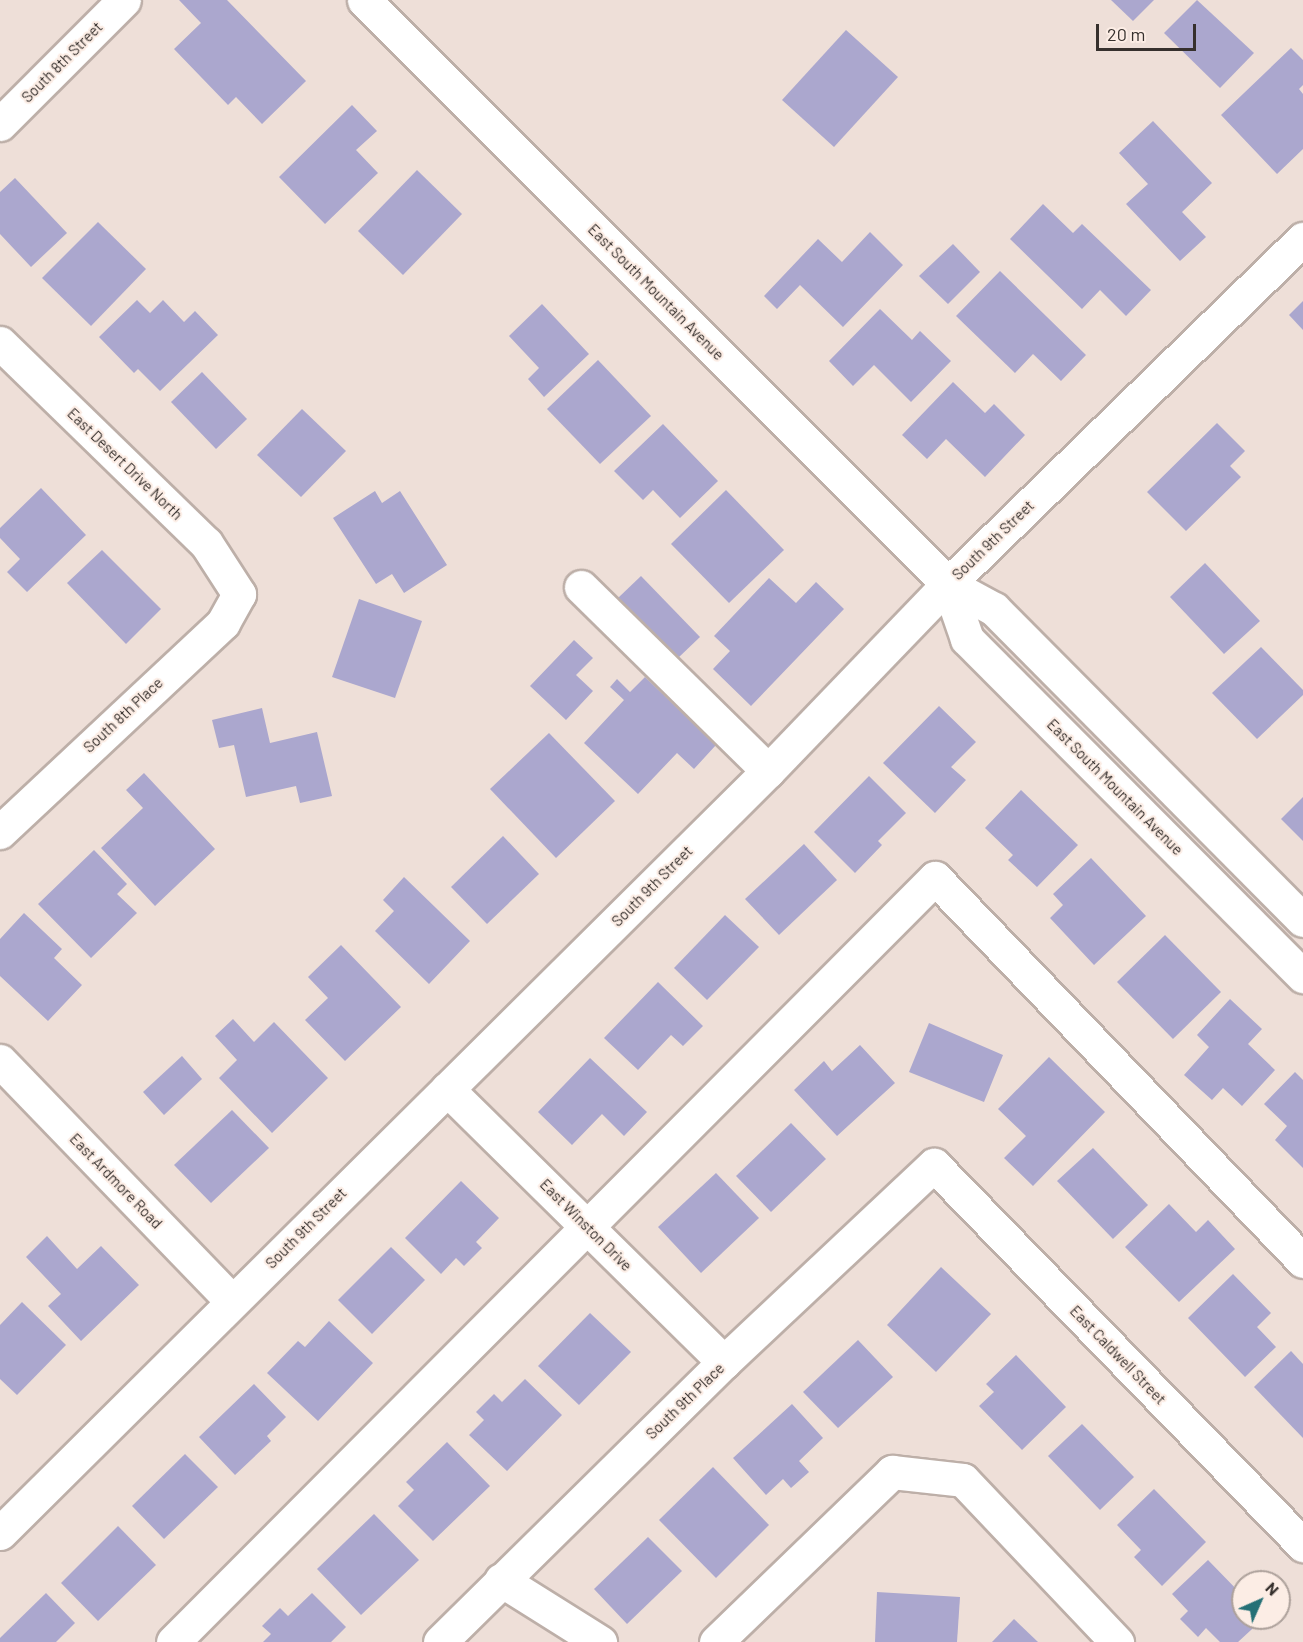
<!DOCTYPE html>
<style>
body{margin:0}
#map{position:relative;width:1303px;height:1642px;overflow:hidden;background:#eedfd8;font-family:Barlow,sans-serif}
div>[style]{position:absolute}
.building>*{inset:0;background:#aba7ce}
.roads{filter:drop-shadow(2px 0 #bdafa8) drop-shadow(-2px 0 #bdafa8) drop-shadow(0 2px #bdafa8) drop-shadow(0 -2px #bdafa8)}
.minor>*{height:33px;margin:-16.5px;padding:0 16.5px;transform-origin:16.5px;border-radius:16.5px;background:#fff}
span{translate:-50% -50%;white-space:nowrap;text-align:center;line-height:1.15;-webkit-text-stroke:4.5px #fcede5;paint-order:stroke}
.street-label{font-size:15px;color:#36302d}
.north{position:absolute;left:1231px;top:1570px;width:60px;height:60px;box-sizing:border-box;background:#fcede5;border:2px solid #ada19b;border-radius:50%;rotate:45deg;font-size:16px;font-weight:700;line-height:24px;text-align:center;color:#36302d}
.north::after{content:'';display:block;margin:auto;width:21px;height:27px;background:#257076;clip-path:polygon(50% 0,100% 100%,50% 72%,0 100%)}
.scale{position:absolute;left:1096px;top:24px;width:100px;height:27px;box-sizing:border-box;border:3px solid #36302d;border-top:0;padding-left:8px;font-size:18px;line-height:21px;white-space:nowrap;color:#36302d;-webkit-text-stroke:4px #fcede5;paint-order:stroke}
</style>
<div id="map">
<div class="building">
<i style="clip-path:polygon(179px 0,227px 0,306px 81px,262px 124px,236px 97px,228px 105px,174px 49px,201px 23px)"></i>
<i style="clip-path:polygon(1111px 0,1154px 0,1133px 21px)"></i>
<i style="clip-path:polygon(1197px 0,1254px 53px,1220px 88px,1164px 33px)"></i>
<i style="clip-path:polygon(846px 30px,898px 77px,834px 147px,782px 100px)"></i>
<i style="clip-path:polygon(1291px 48px,1303px 60px,1303px 85px,1299px 89px,1303px 94px,1303px 149px,1277px 174px,1221px 115px)"></i>
<i style="clip-path:polygon(352px 105px,377px 131px,356px 150px,378px 173px,325px 224px,279px 177px)"></i>
<i style="clip-path:polygon(1153px 121px,1212px 183px,1182px 212px,1206px 237px,1180px 261px,1126px 204px,1148px 184px,1119px 153px)"></i>
<i style="clip-path:polygon(417px 170px,462px 214px,403px 275px,358px 231px)"></i>
<i style="clip-path:polygon(15px 178px,67px 233px,31px 267px,0 234px,0 192px)"></i>
<i style="clip-path:polygon(1043px 204px,1073px 233px,1082px 224px,1151px 290px,1126px 316px,1100px 290px,1082px 309px,1010px 239px)"></i>
<i style="clip-path:polygon(98px 222px,146px 269px,91px 326px,42px 278px)"></i>
<i style="clip-path:polygon(870px 232px,903px 265px,843px 327px,800px 285px,777px 309px,764px 296px,818px 239px,842px 262px)"></i>
<i style="clip-path:polygon(953px 244px,980px 272px,948px 304px,919px 276px)"></i>
<i style="clip-path:polygon(1000px 271px,1086px 355px,1061px 381px,1033px 354px,1015px 373px,956px 316px)"></i>
<i style="clip-path:polygon(137px 300px,150px 313px,163px 300px,184px 322px,195px 311px,218px 335px,160px 391px,138px 369px,134px 373px,99px 337px)"></i>
<i style="clip-path:polygon(1303px 301px,1303px 330px,1289px 315px)"></i>
<i style="clip-path:polygon(542px 304px,589px 354px,544px 397px,528px 379px,539px 368px,509px 336px)"></i>
<i style="clip-path:polygon(880px 309px,912px 340px,920px 331px,951px 361px,911px 402px,874px 365px,853px 386px,829px 361px)"></i>
<i style="clip-path:polygon(598px 360px,651px 416px,600px 464px,547px 409px)"></i>
<i style="clip-path:polygon(202px 372px,247px 419px,216px 449px,171px 402px)"></i>
<i style="clip-path:polygon(953px 382px,985px 413px,994px 404px,1025px 435px,985px 477px,946px 439px,927px 459px,902px 435px)"></i>
<i style="clip-path:polygon(302px 409px,346px 451px,301px 497px,257px 455px)"></i>
<i style="clip-path:polygon(1217px 423px,1245px 451px,1230px 466px,1241px 477px,1186px 531px,1147px 492px)"></i>
<i style="clip-path:polygon(663px 424px,718px 481px,680px 518px,653px 490px,643px 500px,614px 471px)"></i>
<i style="clip-path:polygon(41px 488px,86px 535px,27px 592px,7px 572px,20px 559px,0 538px,0 528px)"></i>
<i style="clip-path:polygon(726px 490px,784px 550px,729px 603px,671px 544px)"></i>
<i style="clip-path:polygon(375px 491px,382px 503px,400px 491px,447px 565px,404px 593px,392px 574px,376px 584px,333px 518px)"></i>
<i style="clip-path:polygon(102px 550px,161px 609px,126px 644px,67px 583px)"></i>
<i style="clip-path:polygon(1205px 563px,1260px 621px,1224px 654px,1170px 597px)"></i>
<i style="clip-path:polygon(641px 576px,700px 637px,677px 659px,618px 598px)"></i>
<i style="clip-path:polygon(769px 578px,796px 603px,816px 582px,844px 609px,751px 706px,713px 669px,730px 651px,714px 636px)"></i>
<i style="clip-path:polygon(359px 599px,422px 621px,395px 698px,332px 677px)"></i>
<i style="clip-path:polygon(574px 640px,593px 658px,576px 675px,593px 691px,566px 720px,530px 686px)"></i>
<i style="clip-path:polygon(1261px 647px,1303px 690px,1303px 695px,1257px 739px,1212px 693px)"></i>
<i style="clip-path:polygon(645px 677px,716px 745px,694px 769px,677px 753px,638px 794px,584px 743px,624px 700px,610px 687px,617px 679px,630px 692px)"></i>
<i style="clip-path:polygon(939px 706px,976px 742px,951px 767px,966px 780px,935px 813px,883px 763px)"></i>
<i style="clip-path:polygon(262px 708px,270px 743px,317px 732px,332px 796px,300px 803px,296px 786px,246px 797px,234px 745px,219px 748px,212px 720px)"></i>
<i style="clip-path:polygon(549px 733px,615px 801px,556px 858px,490px 789px)"></i>
<i style="clip-path:polygon(144px 773px,215px 849px,155px 906px,101px 848px,143px 808px,126px 790px)"></i>
<i style="clip-path:polygon(869px 776px,906px 813px,878px 841px,882px 845px,855px 873px,814px 832px)"></i>
<i style="clip-path:polygon(1021px 790px,1078px 845px,1037px 887px,1008px 860px,1013px 855px,985px 828px)"></i>
<i style="clip-path:polygon(1303px 797px,1303px 841px,1281px 819px)"></i>
<i style="clip-path:polygon(503px 836px,539px 874px,487px 924px,451px 887px)"></i>
<i style="clip-path:polygon(804px 844px,837px 880px,779px 935px,745px 899px)"></i>
<i style="clip-path:polygon(94px 850px,127px 884px,117px 894px,137px 913px,91px 958px,38px 904px)"></i>
<i style="clip-path:polygon(1091px 858px,1146px 916px,1094px 965px,1050px 918px,1063px 905px,1053px 894px)"></i>
<i style="clip-path:polygon(404px 877px,470px 941px,429px 984px,375px 931px,394px 911px,383px 900px)"></i>
<i style="clip-path:polygon(24px 913px,62px 949px,54px 958px,82px 985px,48px 1021px,0 976px,0 939px)"></i>
<i style="clip-path:polygon(725px 915px,759px 947px,707px 1000px,674px 968px)"></i>
<i style="clip-path:polygon(1165px 935px,1221px 992px,1173px 1039px,1117px 982px)"></i>
<i style="clip-path:polygon(341px 945px,401px 1007px,345px 1061px,305px 1020px,328px 998px,308px 977px)"></i>
<i style="clip-path:polygon(658px 982px,703px 1026px,683px 1046px,671px 1035px,638px 1070px,604px 1038px)"></i>
<i style="clip-path:polygon(1230px 999px,1262px 1029px,1248px 1044px,1275px 1070px,1242px 1106px,1223px 1088px,1212px 1100px,1184px 1075px,1209px 1047px,1197px 1035px)"></i>
<i style="clip-path:polygon(233px 1019px,254px 1042px,274px 1022px,328px 1078px,272px 1133px,219px 1078px,237px 1060px,215px 1036px)"></i>
<i style="clip-path:polygon(929px 1023px,1003px 1055px,984px 1102px,909px 1072px)"></i>
<i style="clip-path:polygon(860px 1045px,895px 1083px,837px 1136px,794px 1090px,824px 1061px,832px 1071px)"></i>
<i style="clip-path:polygon(182px 1056px,202px 1079px,164px 1115px,143px 1092px)"></i>
<i style="clip-path:polygon(1049px 1057px,1105px 1112px,1033px 1186px,1004px 1158px,1026px 1136px,998px 1109px)"></i>
<i style="clip-path:polygon(590px 1058px,647px 1112px,624px 1136px,602px 1114px,572px 1145px,538px 1112px)"></i>
<i style="clip-path:polygon(1295px 1072px,1303px 1080px,1303px 1168px,1275px 1140px,1287px 1126px,1264px 1104px)"></i>
<i style="clip-path:polygon(232px 1110px,269px 1148px,211px 1203px,174px 1165px)"></i>
<i style="clip-path:polygon(791px 1123px,826px 1159px,771px 1212px,736px 1176px)"></i>
<i style="clip-path:polygon(1093px 1148px,1148px 1205px,1113px 1239px,1057px 1181px)"></i>
<i style="clip-path:polygon(716px 1173px,759px 1218px,701px 1273px,658px 1227px)"></i>
<i style="clip-path:polygon(461px 1181px,499px 1218px,476px 1242px,482px 1248px,464px 1266px,456px 1258px,441px 1274px,405px 1238px)"></i>
<i style="clip-path:polygon(1169px 1204px,1196px 1232px,1208px 1220px,1235px 1249px,1179px 1302px,1125px 1247px)"></i>
<i style="clip-path:polygon(47px 1236px,77px 1269px,101px 1246px,139px 1285px,81px 1341px,48px 1306px,61px 1294px,26px 1257px)"></i>
<i style="clip-path:polygon(391px 1247px,425px 1280px,372px 1334px,338px 1300px)"></i>
<i style="clip-path:polygon(941px 1267px,991px 1314px,936px 1372px,887px 1325px)"></i>
<i style="clip-path:polygon(1233px 1274px,1271px 1313px,1257px 1327px,1276px 1347px,1245px 1377px,1188px 1318px)"></i>
<i style="clip-path:polygon(22px 1302px,66px 1345px,17px 1395px,0 1379px,0 1325px)"></i>
<i style="clip-path:polygon(590px 1313px,631px 1352px,579px 1405px,538px 1366px)"></i>
<i style="clip-path:polygon(329px 1321px,373px 1363px,318px 1421px,267px 1373px,298px 1341px,305px 1347px)"></i>
<i style="clip-path:polygon(858px 1340px,893px 1377px,838px 1428px,803px 1392px)"></i>
<i style="clip-path:polygon(1291px 1351px,1303px 1364px,1303px 1438px,1254px 1387px)"></i>
<i style="clip-path:polygon(1016px 1355px,1066px 1407px,1022px 1450px,979px 1406px,994px 1392px,986px 1384px)"></i>
<i style="clip-path:polygon(525px 1379px,562px 1415px,507px 1471px,469px 1435px,484px 1420px,476px 1412px,494px 1394px,502px 1402px)"></i>
<i style="clip-path:polygon(254px 1384px,286px 1417px,267px 1436px,271px 1441px,235px 1475px,199px 1437px)"></i>
<i style="clip-path:polygon(792px 1404px,823px 1438px,799px 1461px,809px 1472px,791px 1488px,783px 1479px,766px 1495px,733px 1458px)"></i>
<i style="clip-path:polygon(1082px 1424px,1134px 1477px,1100px 1510px,1048px 1456px)"></i>
<i style="clip-path:polygon(447px 1442px,490px 1486px,433px 1541px,398px 1506px,414px 1490px,406px 1482px)"></i>
<i style="clip-path:polygon(185px 1454px,218px 1487px,164px 1539px,132px 1506px)"></i>
<i style="clip-path:polygon(713px 1467px,769px 1525px,716px 1578px,659px 1520px)"></i>
<i style="clip-path:polygon(1154px 1489px,1206px 1542px,1162px 1586px,1134px 1557px,1141px 1550px,1117px 1525px)"></i>
<i style="clip-path:polygon(374px 1514px,419px 1560px,361px 1615px,317px 1569px)"></i>
<i style="clip-path:polygon(118px 1526px,156px 1565px,98px 1621px,61px 1583px)"></i>
<i style="clip-path:polygon(648px 1537px,682px 1571px,627px 1624px,594px 1589px)"></i>
<i style="clip-path:polygon(1208px 1560px,1243px 1596px,1243px 1618px,1264px 1618px,1238px 1642px,1220px 1642px,1206px 1628px,1198px 1637px,1180px 1619px,1188px 1611px,1172px 1594px)"></i>
<i style="clip-path:polygon(877px 1592px,960px 1597px,957px 1642px,875px 1642px)"></i>
<i style="clip-path:polygon(46px 1593px,75px 1623px,56px 1642px,0 1642px,0 1638px)"></i>
<i style="clip-path:polygon(312px 1593px,346px 1627px,331px 1642px,263px 1642px,271px 1634px,262px 1626px,280px 1608px,288px 1616px)"></i>
<i style="clip-path:polygon(1014px 1619px,1038px 1642px,992px 1642px)"></i>
</div>
<div class="roads">
<div class="minor">
<i style="left:364px;top:0;width:826px;rotate:45deg"></i>
<i style="left:948px;top:584px;width:52px;rotate:28.5deg"></i>
<i style="left:994px;top:609px;width:438px;rotate:45.2deg"></i>
<i style="left:0;top:124px;width:175px;rotate:-45deg"></i>
<i style="left:0;top:343px;width:287px;rotate:44.2deg"></i>
<i style="left:206px;top:543px;width:61px;rotate:57.1deg"></i>
<i style="left:239px;top:594px;width:33px;rotate:119deg"></i>
<i style="left:223px;top:623px;width:306px;rotate:136.9deg"></i>
<i style="left:948px;top:584px;width:58px;rotate:70.9deg"></i>
<i style="left:967px;top:639px;width:476px;rotate:45.1deg"></i>
<i style="left:581px;top:587px;width:262px;rotate:44.5deg"></i>
<i style="left:0;top:1061px;width:334px;rotate:46deg"></i>
<i style="left:447px;top:1089px;width:389px;rotate:44.6deg"></i>
<i style="left:0;top:1533px;width:1082px;rotate:-44.78deg"></i>
<i style="left:768px;top:771px;width:260px;rotate:-46.1deg"></i>
<i style="left:948px;top:584px;width:495px;rotate:-44.2deg"></i>
<i style="left:501px;top:1580px;width:117px;rotate:32.1deg"></i>
<i style="left:173px;top:1642px;width:1079px;rotate:-45.08deg"></i>
<i style="left:935px;top:878px;width:531px;rotate:46.14deg"></i>
<i style="left:440px;top:1642px;width:399px;rotate:-44.6deg"></i>
<i style="left:724px;top:1362px;width:288px;rotate:-43.2deg"></i>
<i style="left:934px;top:1165px;width:530px;rotate:45.84deg"></i>
<i style="left:716px;top:1642px;width:245px;rotate:-44deg"></i>
<i style="left:892px;top:1472px;width:71px;rotate:6.4deg"></i>
<i style="left:963px;top:1480px;width:224px;rotate:46.5deg"></i>
</div>
</div>
<div class="street-label">
<span style="left:62px;top:62px;rotate:-45deg">South 8th Street</span>
<span style="left:656px;top:292px;rotate:45deg">East South Mountain Avenue</span>
<span style="left:125px;top:464px;rotate:44deg">East Desert Drive North</span>
<span style="left:993px;top:540px;rotate:-44deg">South 9th Street</span>
<span style="left:123px;top:715px;rotate:-43deg">South 8th Place</span>
<span style="left:1115px;top:787px;rotate:45deg">East South Mountain Avenue</span>
<span style="left:652px;top:886px;rotate:-45deg">South 9th Street</span>
<span style="left:116px;top:1181px;rotate:46deg">East Ardmore Road</span>
<span style="left:586px;top:1225px;rotate:45deg">East Winston Drive</span>
<span style="left:306px;top:1228px;rotate:-45deg">South 9th Street</span>
<span style="left:1118px;top:1355px;rotate:46deg">East Caldwell Street</span>
<span style="left:685px;top:1401px;rotate:-44deg">South 9th Place</span>
</div>
<div class="north">N</div>
<div class="scale">20 m</div>
</div>
